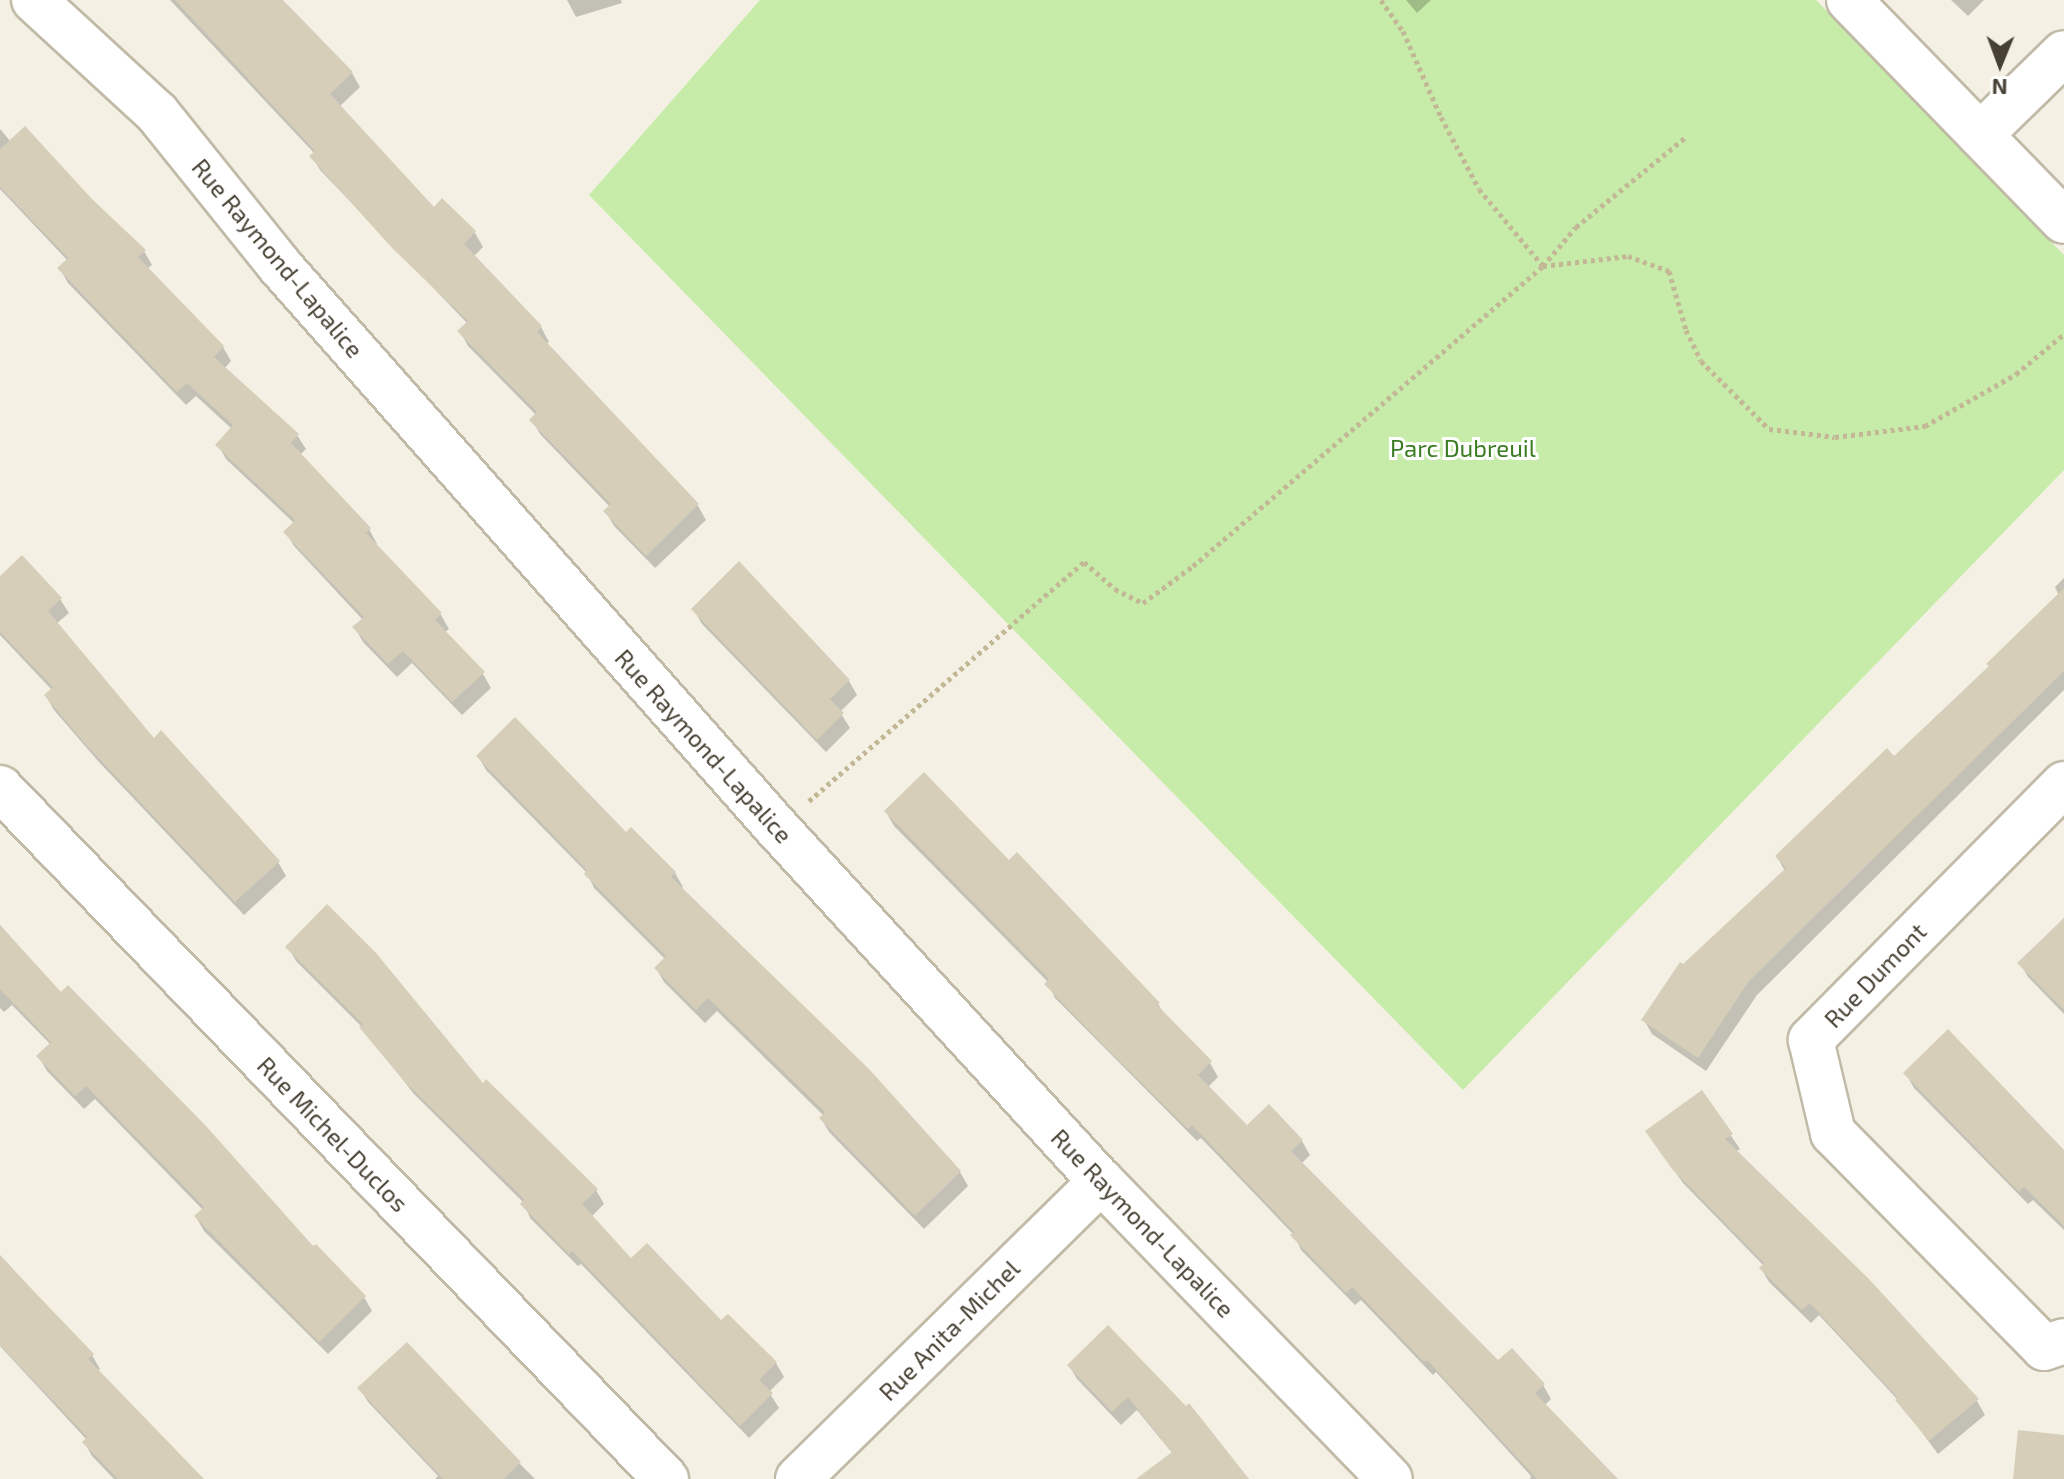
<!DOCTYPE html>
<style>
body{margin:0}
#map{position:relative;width:2064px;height:1479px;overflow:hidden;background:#f4f1e4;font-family:"Exo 2",sans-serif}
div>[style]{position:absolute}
.green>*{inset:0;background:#c7eca9}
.shadow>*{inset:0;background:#0003}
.building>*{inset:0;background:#d6ceb9}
.path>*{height:5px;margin-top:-2.5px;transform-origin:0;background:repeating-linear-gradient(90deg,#c3b896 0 4px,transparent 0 8px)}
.roads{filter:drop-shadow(2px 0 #c0baa6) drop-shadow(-2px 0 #c0baa6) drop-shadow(0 2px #c0baa6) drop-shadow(0 -2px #c0baa6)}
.minor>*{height:44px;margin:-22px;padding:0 22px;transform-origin:22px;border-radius:22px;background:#fff}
span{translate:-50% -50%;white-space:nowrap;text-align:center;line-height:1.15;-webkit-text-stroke:6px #fff;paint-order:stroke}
.street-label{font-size:24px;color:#474134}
.park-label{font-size:24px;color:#3b7d22}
.north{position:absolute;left:1960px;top:24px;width:80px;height:80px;-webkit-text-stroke:6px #fff;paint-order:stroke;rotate:181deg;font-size:22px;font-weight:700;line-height:32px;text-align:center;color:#474134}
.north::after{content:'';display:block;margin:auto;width:28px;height:36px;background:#474134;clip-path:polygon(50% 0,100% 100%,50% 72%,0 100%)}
</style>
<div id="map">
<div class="green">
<i style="clip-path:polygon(760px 0,1816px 0,2064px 255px,2064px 470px,1463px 1090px,589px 195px)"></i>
</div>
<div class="shadow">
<i style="clip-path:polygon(170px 0,259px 0,352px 73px,360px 87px,339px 107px,434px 210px,442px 201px,475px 233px,483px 247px,473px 257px,541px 327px,549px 342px,546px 344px,698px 506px,706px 520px,655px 568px,614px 526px,606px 512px,610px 507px,540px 434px,532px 420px,536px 415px,468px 346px,460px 331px,468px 324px,320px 170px,312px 156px,315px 154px)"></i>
<i style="clip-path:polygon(567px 0,621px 0,622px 3px,576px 17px)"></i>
<i style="clip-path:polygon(1406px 0,1431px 0,1417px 13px)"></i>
<i style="clip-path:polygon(1951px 0,1984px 0,1968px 16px)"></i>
<i style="clip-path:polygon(0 129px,11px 142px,90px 200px,144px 251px,152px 265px,147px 269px,223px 347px,231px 361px,224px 369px,297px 435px,306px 449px,300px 455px,369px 529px,377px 544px,375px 546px,441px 615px,449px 629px,444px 633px,483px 674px,491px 688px,462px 715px,412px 663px,397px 677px,363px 642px,355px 628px,363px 620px,294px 546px,286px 532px,294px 523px,226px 459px,218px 445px,232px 429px,196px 396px,186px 405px,68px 283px,60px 269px,68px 261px,0 189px)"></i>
<i style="clip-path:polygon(0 578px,60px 599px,69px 613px,56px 624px,154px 740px,278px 862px,286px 876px,244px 915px,98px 761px,54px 710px,46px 696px,52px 690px,0 635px)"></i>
<i style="clip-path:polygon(2064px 578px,2064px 690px,1757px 995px,1706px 1071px,1652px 1034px,1644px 1020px,1683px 967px,1785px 871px,1777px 857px,1894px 759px,1991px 668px,2059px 596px,2055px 587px)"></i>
<i style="clip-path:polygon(694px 610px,849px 681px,857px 695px,840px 712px,850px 728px,826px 752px,702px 624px)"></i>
<i style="clip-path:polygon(478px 756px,626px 835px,675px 873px,683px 887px,680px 889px,868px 1071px,960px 1172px,968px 1186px,924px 1229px,829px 1132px,821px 1118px,824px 1116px,717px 1011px,705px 1023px,664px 982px,656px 968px,665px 959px,594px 888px,587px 873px,486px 770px)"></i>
<i style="clip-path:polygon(886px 812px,1009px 863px,1158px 1004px,1166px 1017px,1210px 1063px,1218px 1077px,1207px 1088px,1247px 1128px,1302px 1141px,1310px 1155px,1301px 1164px,1498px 1363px,1543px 1385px,1551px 1399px,1544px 1406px,1615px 1479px,1530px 1479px,1531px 1476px,1436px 1372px,1433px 1375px,1361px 1300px,1355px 1305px,1301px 1250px,1294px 1235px,1201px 1138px,1197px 1141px,1055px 998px,1048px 982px,894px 826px)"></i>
<i style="clip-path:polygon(2064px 918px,2064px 1014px,2028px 977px,2020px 963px)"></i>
<i style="clip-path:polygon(0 925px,61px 995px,364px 1297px,372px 1311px,328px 1354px,204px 1231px,196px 1217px,203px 1210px,95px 1099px,84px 1109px,47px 1071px,39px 1057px,51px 1045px,12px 1005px,4px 1012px,0 1008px)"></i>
<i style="clip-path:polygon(288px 947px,482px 1086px,596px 1190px,604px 1204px,591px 1217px,631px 1261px,776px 1363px,784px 1377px,769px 1392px,779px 1408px,749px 1438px,581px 1264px,578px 1266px,530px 1218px,524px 1203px,414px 1094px,362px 1027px,296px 961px)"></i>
<i style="clip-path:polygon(1906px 1074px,2064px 1155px,2064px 1230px,2033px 1200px,2028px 1204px,1914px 1088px)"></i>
<i style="clip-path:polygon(1702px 1093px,1740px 1149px,1735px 1152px,1977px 1401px,1985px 1415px,1938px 1454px,1897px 1399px,1819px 1315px,1811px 1323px,1769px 1282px,1761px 1268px,1764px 1266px,1683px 1183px,1656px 1145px)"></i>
<i style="clip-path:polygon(0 1255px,92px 1355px,100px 1369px,97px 1372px,201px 1479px,114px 1479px,92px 1456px,84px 1442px,87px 1440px,0 1346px)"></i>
<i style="clip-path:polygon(1108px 1328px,1247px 1479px,1171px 1479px,1173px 1454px,1137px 1410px,1121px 1425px,1077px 1379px,1069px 1365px)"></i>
<i style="clip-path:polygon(360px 1388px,447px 1391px,535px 1479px,435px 1479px,438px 1476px,368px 1402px)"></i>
</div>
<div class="building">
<i style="clip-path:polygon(175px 0,283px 0,353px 72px,330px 94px,434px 207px,442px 198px,476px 231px,464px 244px,542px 326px,537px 332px,699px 504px,646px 556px,603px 511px,611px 504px,529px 420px,537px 412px,457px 331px,468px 321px,393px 249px,309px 156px,315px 151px)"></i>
<i style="clip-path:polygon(25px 126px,92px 199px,146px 250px,138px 257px,224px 346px,214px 357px,299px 434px,291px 443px,371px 528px,366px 533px,442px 613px,435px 620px,485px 672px,452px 702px,403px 651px,388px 664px,352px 627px,364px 617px,283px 532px,295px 520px,215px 445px,233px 425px,187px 383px,177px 392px,57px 268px,68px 258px,0 187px,0 149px)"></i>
<i style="clip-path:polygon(22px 555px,62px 598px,48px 611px,154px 738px,161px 730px,280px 861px,235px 902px,87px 746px,44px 695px,53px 687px,0 632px,0 576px)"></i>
<i style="clip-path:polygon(739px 561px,850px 680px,830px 699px,844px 713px,817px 740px,691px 609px)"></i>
<i style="clip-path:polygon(2064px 588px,2064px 671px,1749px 981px,1698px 1058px,1641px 1020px,1680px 962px,1683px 964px,1786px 868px,1775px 856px,1887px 748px,1894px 756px,1989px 666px,1986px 664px)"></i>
<i style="clip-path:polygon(515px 717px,626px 832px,631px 827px,676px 872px,671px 877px,869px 1069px,961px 1171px,915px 1216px,819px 1118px,825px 1112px,708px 998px,696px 1010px,654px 968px,666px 956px,584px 874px,587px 870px,476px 756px)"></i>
<i style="clip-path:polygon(924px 772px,1009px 860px,1017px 852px,1160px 1003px,1157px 1005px,1212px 1061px,1198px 1075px,1247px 1125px,1269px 1104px,1303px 1140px,1291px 1151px,1498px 1360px,1512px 1348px,1545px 1384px,1535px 1393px,1618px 1479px,1537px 1479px,1427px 1360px,1424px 1362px,1352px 1287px,1346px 1293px,1290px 1235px,1294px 1232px,1192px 1125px,1188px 1129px,1109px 1051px,1044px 984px,1049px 979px,884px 811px)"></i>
<i style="clip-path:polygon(327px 904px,376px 953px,483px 1083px,486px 1079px,598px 1189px,582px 1204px,631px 1258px,647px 1243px,721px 1320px,728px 1314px,777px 1362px,759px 1380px,773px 1393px,740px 1426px,572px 1251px,569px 1254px,520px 1204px,524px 1199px,403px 1080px,359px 1027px,363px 1024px,285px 947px)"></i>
<i style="clip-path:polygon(2064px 918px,2064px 1010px,2017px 963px)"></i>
<i style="clip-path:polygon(0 925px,61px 992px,68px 985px,206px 1126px,313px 1246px,316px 1244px,366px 1296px,319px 1342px,194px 1216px,204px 1207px,86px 1086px,75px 1096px,36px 1056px,51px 1042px,0 989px)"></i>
<i style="clip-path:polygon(1948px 1029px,2064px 1150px,2064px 1226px,2024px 1187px,2019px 1192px,1903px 1073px)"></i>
<i style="clip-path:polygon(1702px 1090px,1733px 1134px,1725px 1139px,1869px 1279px,1979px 1399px,1929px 1441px,1895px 1400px,1898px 1398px,1810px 1303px,1802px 1310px,1759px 1268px,1764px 1263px,1672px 1169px,1645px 1131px)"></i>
<i style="clip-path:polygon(0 1256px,94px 1354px,88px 1359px,204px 1479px,118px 1479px,82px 1442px,87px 1437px,0 1345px)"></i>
<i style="clip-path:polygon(1108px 1325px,1186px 1406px,1189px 1403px,1249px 1479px,1136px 1479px,1172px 1452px,1128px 1397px,1112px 1412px,1067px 1365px)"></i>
<i style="clip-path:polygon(407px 1342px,521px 1462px,504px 1479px,443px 1479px,357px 1388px)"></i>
<i style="clip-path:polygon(2018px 1430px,2064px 1435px,2064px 1479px,2013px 1479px)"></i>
</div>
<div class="path">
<i style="left:1381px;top:0;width:38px;rotate:55deg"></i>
<i style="left:1403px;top:31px;width:94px;rotate:66.2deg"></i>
<i style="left:1441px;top:117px;width:81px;rotate:62.2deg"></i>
<i style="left:1479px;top:189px;width:100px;rotate:50.3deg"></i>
<i style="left:1543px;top:266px;width:86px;rotate:-6.7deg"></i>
<i style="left:1628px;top:256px;width:44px;rotate:20.1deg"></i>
<i style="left:1669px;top:271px;width:61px;rotate:73.9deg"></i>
<i style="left:1686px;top:330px;width:34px;rotate:64deg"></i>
<i style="left:1701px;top:361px;width:96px;rotate:45deg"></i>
<i style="left:1769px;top:429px;width:66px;rotate:6.9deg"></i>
<i style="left:1835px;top:437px;width:91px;rotate:-7deg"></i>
<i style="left:1925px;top:426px;width:105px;rotate:-29.7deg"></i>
<i style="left:2016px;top:374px;width:62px;rotate:-39.8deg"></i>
<i style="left:809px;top:801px;width:364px;rotate:-41deg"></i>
<i style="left:1084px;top:562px;width:41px;rotate:41.1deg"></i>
<i style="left:1115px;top:589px;width:31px;rotate:27deg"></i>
<i style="left:1143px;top:603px;width:62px;rotate:-36.5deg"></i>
<i style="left:1193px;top:566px;width:461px;rotate:-40.6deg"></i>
<i style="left:1543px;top:266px;width:51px;rotate:-49.8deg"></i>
<i style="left:1576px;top:227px;width:144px;rotate:-39.3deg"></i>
</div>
<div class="roads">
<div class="minor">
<i style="left:34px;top:0;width:167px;rotate:42.6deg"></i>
<i style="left:157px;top:113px;width:195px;rotate:51.2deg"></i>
<i style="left:279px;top:265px;width:752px;rotate:48.51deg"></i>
<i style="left:777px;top:828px;width:479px;rotate:47.5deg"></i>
<i style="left:1101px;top:1181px;width:415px;rotate:45.9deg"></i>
<i style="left:1849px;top:0;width:308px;rotate:45.8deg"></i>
<i style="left:1980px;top:135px;width:117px;rotate:-44.3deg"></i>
<i style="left:2064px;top:784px;width:360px;rotate:134.7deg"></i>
<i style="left:1811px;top:1040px;width:96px;rotate:76.7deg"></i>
<i style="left:1833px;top:1133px;width:301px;rotate:45.5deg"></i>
<i style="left:2044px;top:1348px;width:21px;rotate:-19deg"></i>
<i style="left:0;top:788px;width:960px;rotate:46.06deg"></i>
<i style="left:798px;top:1479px;width:425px;rotate:-44.5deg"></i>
</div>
</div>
<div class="street-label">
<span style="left:278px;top:258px;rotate:50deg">Rue Raymond-Lapalice</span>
<span style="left:704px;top:746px;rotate:48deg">Rue Raymond-Lapalice</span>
<span style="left:1875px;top:975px;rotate:-46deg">Rue Dumont</span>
<span style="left:333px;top:1134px;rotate:46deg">Rue Michel-Duclos</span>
<span style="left:1143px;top:1223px;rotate:46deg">Rue Raymond-Lapalice</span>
<span style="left:949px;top:1330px;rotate:-45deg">Rue Anita-Michel</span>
</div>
<div class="park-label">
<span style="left:1463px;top:448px">Parc Dubreuil</span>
</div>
<div class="north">N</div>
</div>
